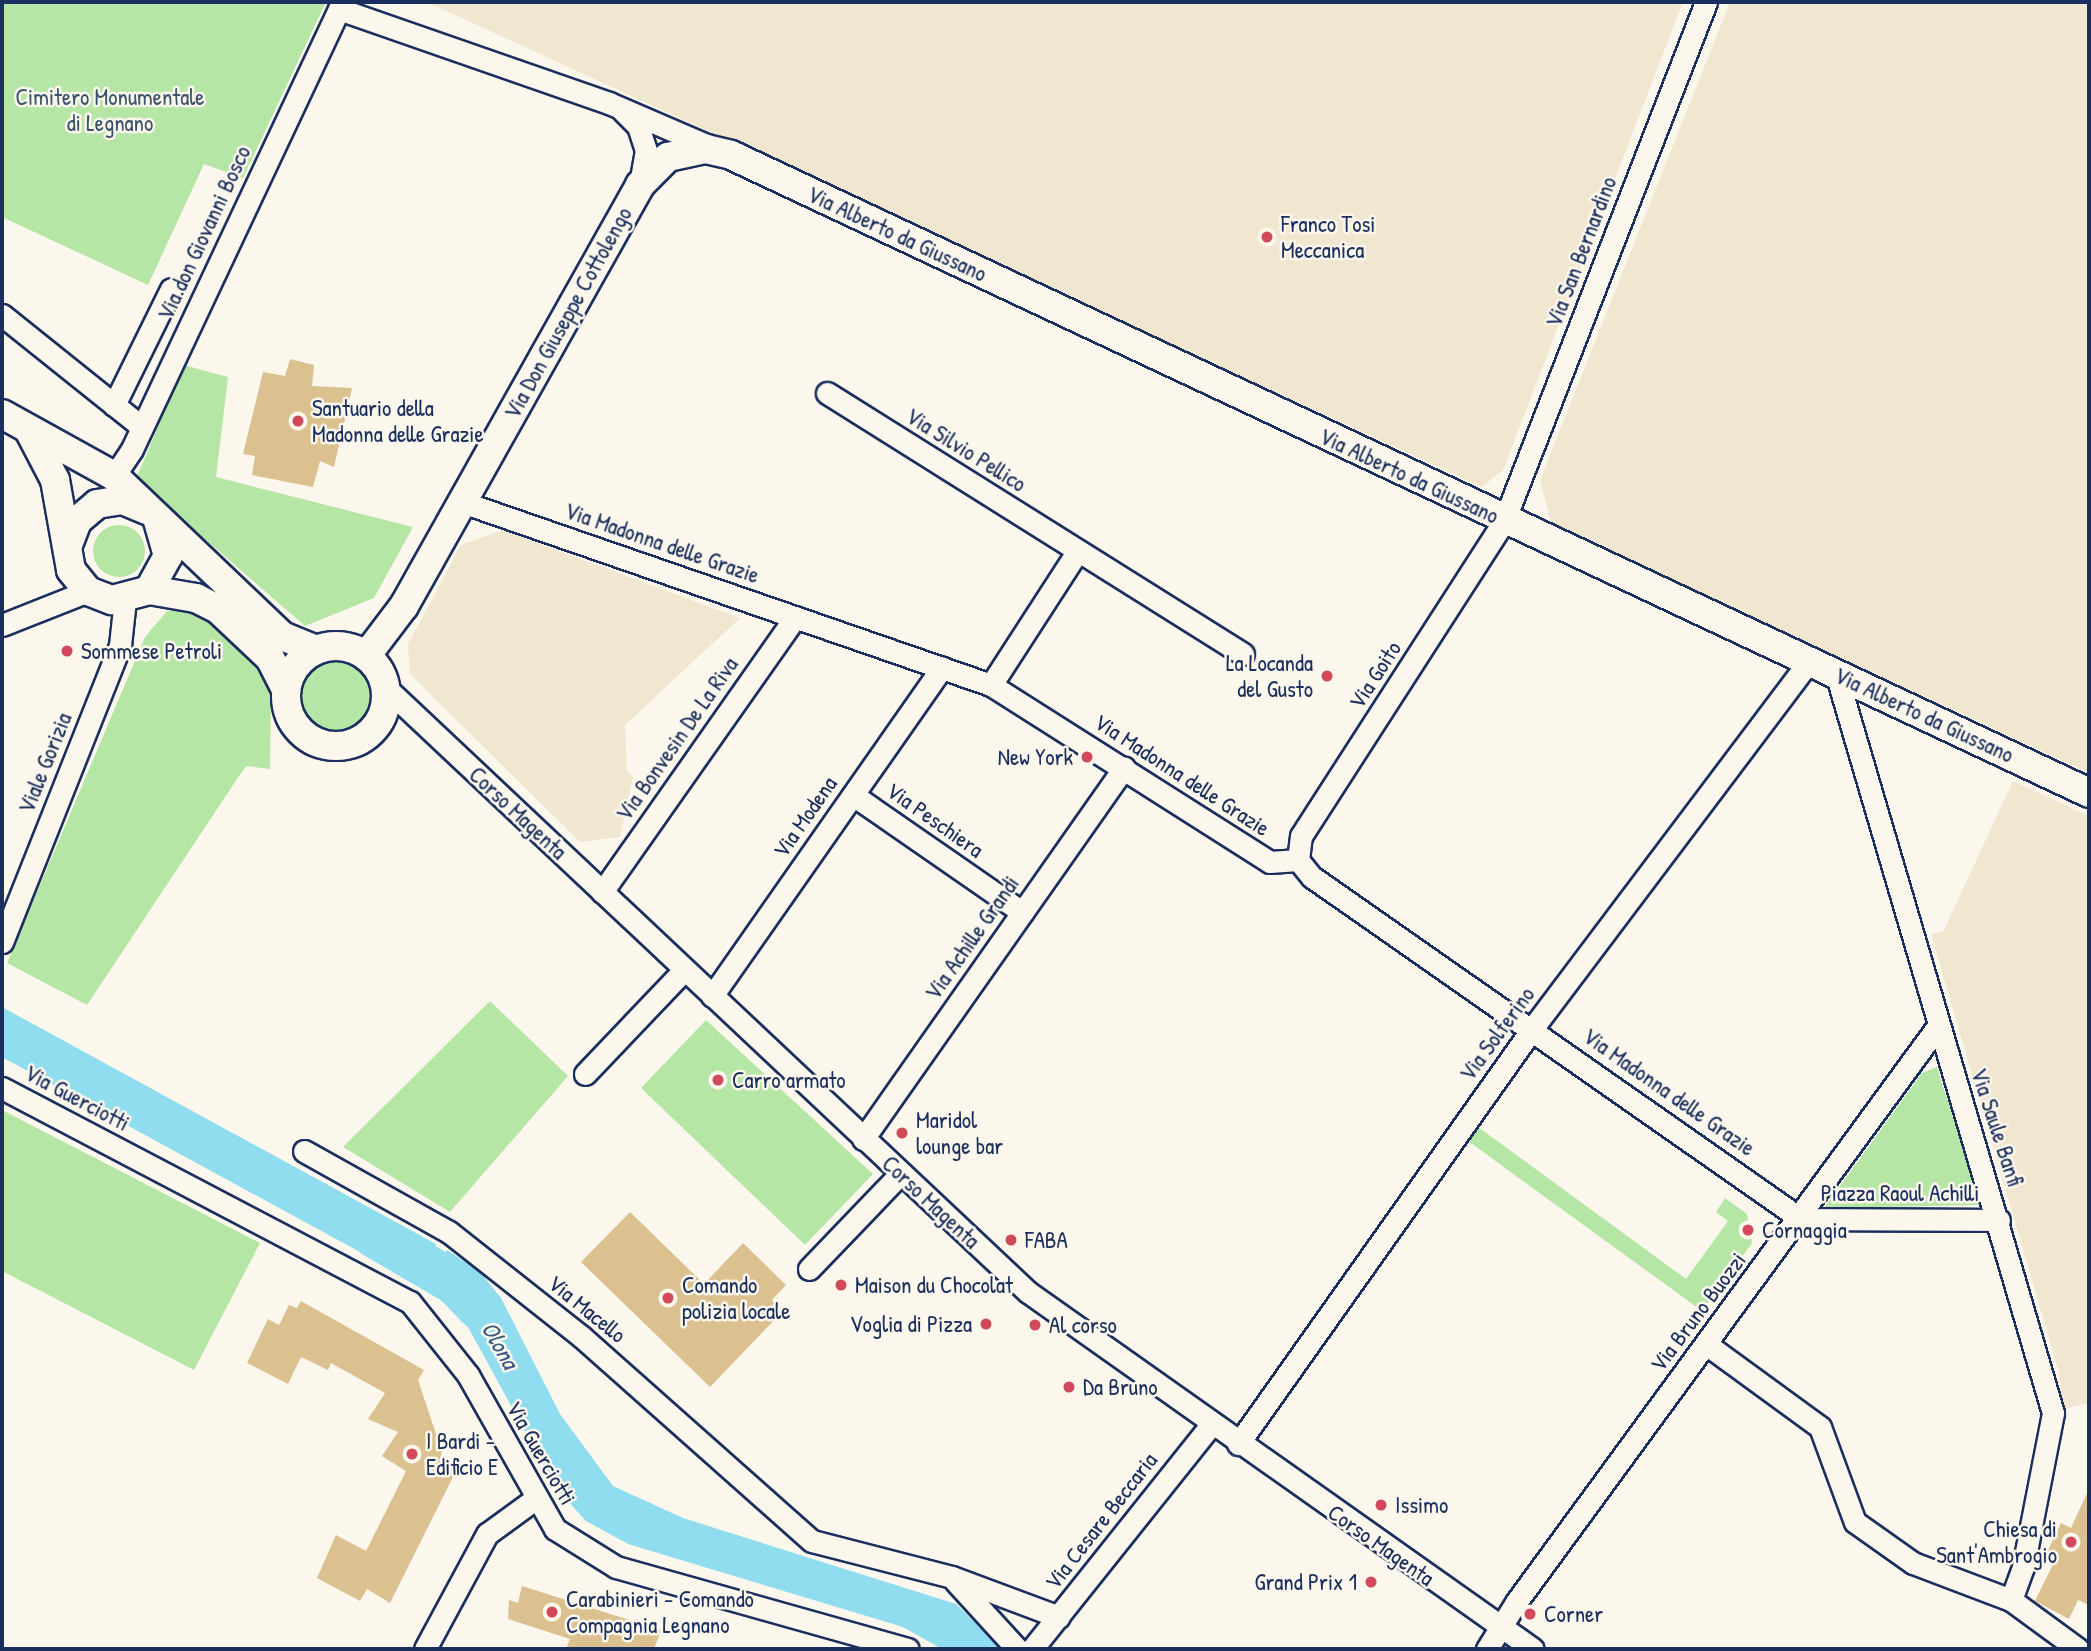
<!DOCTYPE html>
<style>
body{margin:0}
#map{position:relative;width:2091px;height:1651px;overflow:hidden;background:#fbf7ec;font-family:"Patrick Hand",sans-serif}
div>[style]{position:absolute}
.built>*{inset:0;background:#f1e6d0}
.green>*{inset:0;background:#b6e6a5}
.round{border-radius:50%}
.water>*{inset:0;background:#8fddee}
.river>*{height:44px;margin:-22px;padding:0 22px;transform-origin:22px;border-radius:22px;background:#8fddee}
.building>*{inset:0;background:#dbc090}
.roads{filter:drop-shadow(2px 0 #1b2f5e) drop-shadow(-2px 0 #1b2f5e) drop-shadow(0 2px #1b2f5e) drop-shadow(0 -2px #1b2f5e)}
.street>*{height:21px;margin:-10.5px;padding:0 10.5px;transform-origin:10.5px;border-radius:10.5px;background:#fbf7ec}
.secondary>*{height:28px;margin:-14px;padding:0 14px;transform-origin:14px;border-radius:14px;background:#fbf7ec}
.secondary>.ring{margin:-14px;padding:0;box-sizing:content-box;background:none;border:28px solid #fbf7ec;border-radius:50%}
.dots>*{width:19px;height:19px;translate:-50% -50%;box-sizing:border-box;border:4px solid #fbf7ec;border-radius:50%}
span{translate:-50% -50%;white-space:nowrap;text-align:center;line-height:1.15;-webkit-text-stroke:5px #fbf7ec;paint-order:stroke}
.park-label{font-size:23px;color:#3a546c}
.poi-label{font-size:23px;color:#1b2f5e}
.left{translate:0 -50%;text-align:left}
.right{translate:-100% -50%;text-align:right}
.street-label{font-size:23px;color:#1b2f5e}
.water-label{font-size:24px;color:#385a82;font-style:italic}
.frame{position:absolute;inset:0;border:4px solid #1b2f5e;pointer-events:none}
</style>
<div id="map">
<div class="built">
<i style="clip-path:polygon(427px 2px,1683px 2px,1503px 470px,1482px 487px)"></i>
<i style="clip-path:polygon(1730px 2px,2089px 2px,2089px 773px,1551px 523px,1540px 480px)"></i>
<i style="clip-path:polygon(502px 530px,740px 618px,625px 725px,627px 770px,633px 777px,620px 837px,580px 842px,410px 674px,408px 644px,461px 545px)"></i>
<i style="clip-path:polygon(2013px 781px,2089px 816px,2089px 1403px,2063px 1409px,2059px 1373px,1931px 934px,1943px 932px)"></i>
</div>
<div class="green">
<i style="clip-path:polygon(2px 2px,326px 2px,243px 178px,204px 164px,148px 285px,2px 217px)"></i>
<i style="clip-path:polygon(184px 365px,228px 377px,216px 477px,413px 527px,374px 598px,305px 626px,136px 479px)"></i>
<i class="round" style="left:93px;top:525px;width:52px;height:52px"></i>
<i style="clip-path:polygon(189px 610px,245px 648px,261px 668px,271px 696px,270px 769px,247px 766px,241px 773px,87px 1005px,7px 963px,145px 637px,167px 611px)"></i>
<i class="round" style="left:301px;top:658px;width:76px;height:76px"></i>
<i style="clip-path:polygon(490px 1001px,568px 1076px,450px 1212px,343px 1147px)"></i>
<i style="clip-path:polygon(706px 1020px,873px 1174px,805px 1245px,641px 1088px)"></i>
<i style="clip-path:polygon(1937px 1067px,1981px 1205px,1824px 1208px,1922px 1073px)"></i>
<i style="clip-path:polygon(2px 1110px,260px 1243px,194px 1370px,2px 1271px)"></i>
<i style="clip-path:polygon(1478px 1127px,1686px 1279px,1728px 1221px,1716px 1212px,1725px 1198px,1747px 1214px,1752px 1243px,1702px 1311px,1468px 1141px)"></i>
</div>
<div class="water">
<i style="clip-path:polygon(2px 1007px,436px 1244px,415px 1282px,2px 1057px)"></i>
<i style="clip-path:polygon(447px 1250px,480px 1272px,501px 1298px,560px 1414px,613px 1486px,683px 1518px,956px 1604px,1002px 1649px,942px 1649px,903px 1627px,628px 1544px,586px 1521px,556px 1488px,462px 1316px,425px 1287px)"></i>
</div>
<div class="river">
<i style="left:373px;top:1235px;width:95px;rotate:30.3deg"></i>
<i style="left:455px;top:1283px;width:35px;rotate:46deg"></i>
</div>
<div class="building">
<i style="clip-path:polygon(290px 359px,314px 365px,312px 386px,352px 388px,334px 467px,320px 461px,313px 487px,252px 475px,255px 456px,243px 454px,263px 372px,285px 376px)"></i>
<i style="clip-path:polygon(630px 1212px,704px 1284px,743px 1243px,786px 1285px,772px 1300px,783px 1311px,710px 1387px,581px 1262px)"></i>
<i style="clip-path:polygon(301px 1301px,424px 1370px,418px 1380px,442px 1452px,439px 1461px,456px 1471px,390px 1603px,367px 1589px,360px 1601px,317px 1578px,336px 1535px,366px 1551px,406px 1471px,382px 1456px,398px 1432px,368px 1419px,385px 1393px,331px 1363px,328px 1370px,301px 1357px,288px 1384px,247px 1363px,268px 1319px,279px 1325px,289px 1305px,297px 1308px)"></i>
<i style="clip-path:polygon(2089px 1489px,2089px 1605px,2078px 1600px,2069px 1619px,2035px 1601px,2055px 1560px,2046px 1555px,2061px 1523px,2071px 1528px)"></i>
<i style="clip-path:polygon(522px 1586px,661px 1630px,654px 1649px,566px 1649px,570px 1639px,508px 1619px,509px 1600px,518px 1603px)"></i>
</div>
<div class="roads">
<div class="street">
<i style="left:623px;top:111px;width:21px;rotate:45deg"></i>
<i style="left:638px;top:126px;width:25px;rotate:72deg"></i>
<i style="left:646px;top:150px;width:36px;rotate:100deg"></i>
<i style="left:2px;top:315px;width:179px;rotate:38.7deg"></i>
<i style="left:827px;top:393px;width:491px;rotate:32.1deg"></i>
<i style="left:114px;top:405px;width:129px;rotate:-63.8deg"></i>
<i style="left:114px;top:476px;width:32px;rotate:-56deg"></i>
<i style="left:132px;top:449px;width:486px;rotate:-64.8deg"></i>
<i style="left:339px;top:9px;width:286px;rotate:19.2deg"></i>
<i style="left:609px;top:103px;width:116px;rotate:23.3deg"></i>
<i style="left:462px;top:502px;width:560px;rotate:19.08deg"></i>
<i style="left:991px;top:685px;width:330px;rotate:32.4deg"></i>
<i style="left:1270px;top:862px;width:28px;rotate:-4deg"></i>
<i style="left:2px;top:625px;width:92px;rotate:-21.6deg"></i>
<i style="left:1836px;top:673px;width:771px;rotate:73.66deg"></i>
<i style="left:2053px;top:1413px;width:157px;rotate:101deg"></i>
<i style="left:2023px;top:1567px;width:35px;rotate:110deg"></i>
<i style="left:991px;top:685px;width:158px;rotate:-57.1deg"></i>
<i style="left:385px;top:687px;width:883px;rotate:43.26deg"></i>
<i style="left:1028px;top:1292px;width:618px;rotate:35.26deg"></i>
<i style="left:853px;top:795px;width:206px;rotate:34.7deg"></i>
<i style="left:1298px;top:860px;width:24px;rotate:-83deg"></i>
<i style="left:1301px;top:836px;width:375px;rotate:-57.2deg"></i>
<i style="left:1504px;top:521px;width:557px;rotate:-68.73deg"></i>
<i style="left:1298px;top:860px;width:22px;rotate:51deg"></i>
<i style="left:1312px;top:877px;width:597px;rotate:34.97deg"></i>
<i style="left:602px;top:892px;width:336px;rotate:-54.9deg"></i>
<i style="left:2px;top:942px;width:320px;rotate:-68.3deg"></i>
<i style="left:120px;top:645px;width:45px;rotate:-83.7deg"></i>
<i style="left:712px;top:996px;width:401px;rotate:-55deg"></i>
<i style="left:585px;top:1074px;width:144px;rotate:-46.4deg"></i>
<i style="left:2px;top:1088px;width:461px;rotate:27.7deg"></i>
<i style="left:410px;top:1302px;width:93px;rotate:51.5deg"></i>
<i style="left:468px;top:1375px;width:177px;rotate:60.5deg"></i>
<i style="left:555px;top:1529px;width:72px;rotate:31.9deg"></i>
<i style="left:616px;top:1567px;width:303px;rotate:15.7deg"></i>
<i style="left:863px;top:1139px;width:454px;rotate:-54.9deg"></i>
<i style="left:304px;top:1151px;width:166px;rotate:29.2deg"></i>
<i style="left:449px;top:1232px;width:169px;rotate:38.3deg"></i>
<i style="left:582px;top:1337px;width:307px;rotate:41.6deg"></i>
<i style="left:812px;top:1541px;width:145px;rotate:14.4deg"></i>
<i style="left:952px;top:1577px;width:114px;rotate:20.5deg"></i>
<i style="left:1801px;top:1219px;width:198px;rotate:0.3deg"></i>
<i style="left:809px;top:1269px;width:133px;rotate:-46.2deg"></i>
<i style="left:1706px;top:1344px;width:141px;rotate:36.1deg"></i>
<i style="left:1820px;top:1427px;width:101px;rotate:69.8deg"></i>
<i style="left:1855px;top:1522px;width:71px;rotate:35.3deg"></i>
<i style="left:1913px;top:1563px;width:105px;rotate:20.7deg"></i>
<i style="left:2011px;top:1600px;width:83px;rotate:36.2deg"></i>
<i style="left:1238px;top:1444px;width:509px;rotate:-54.68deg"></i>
<i style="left:1532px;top:1029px;width:461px;rotate:-53deg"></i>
<i style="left:955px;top:1581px;width:92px;rotate:47.6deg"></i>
<i style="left:425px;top:1649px;width:131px;rotate:-61.7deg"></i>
<i style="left:487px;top:1534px;width:59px;rotate:-36.1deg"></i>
<i style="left:1032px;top:1649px;width:287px;rotate:-51.4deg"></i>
<i style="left:1487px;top:1649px;width:57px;rotate:-58deg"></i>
<i style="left:1517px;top:1601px;width:713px;rotate:-53.79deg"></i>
</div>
<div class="secondary">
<i style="left:2px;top:414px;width:128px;rotate:29deg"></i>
<i style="left:114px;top:476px;width:232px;rotate:43.6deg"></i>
<i style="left:282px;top:636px;width:37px;rotate:22deg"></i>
<i style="left:30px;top:432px;width:54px;rotate:62.5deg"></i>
<i style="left:55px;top:480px;width:91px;rotate:79.9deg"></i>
<i style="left:71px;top:570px;width:27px;rotate:51deg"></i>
<i style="left:88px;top:591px;width:26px;rotate:21deg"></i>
<i style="left:112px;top:600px;width:38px;rotate:-15deg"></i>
<i style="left:149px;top:590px;width:39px;rotate:-61deg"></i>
<i style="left:168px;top:556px;width:36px;rotate:-106deg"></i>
<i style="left:68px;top:545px;width:26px;rotate:-69deg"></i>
<i style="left:77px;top:521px;width:26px;rotate:-40deg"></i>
<i style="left:97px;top:504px;width:26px;rotate:-9deg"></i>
<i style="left:123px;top:500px;width:26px;rotate:23deg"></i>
<i style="left:149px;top:590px;width:48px;rotate:9.7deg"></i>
<i style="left:196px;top:598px;width:25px;rotate:27deg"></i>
<i style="left:218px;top:609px;width:71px;rotate:43.3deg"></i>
<i style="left:270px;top:658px;width:36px;rotate:63deg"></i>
<i class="ring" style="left:286px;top:646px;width:72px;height:72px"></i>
<i style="left:366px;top:656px;width:63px;rotate:-52.8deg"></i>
<i style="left:404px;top:606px;width:483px;rotate:-60.7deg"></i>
<i style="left:640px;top:185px;width:40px;rotate:-45deg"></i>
<i style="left:668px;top:157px;width:39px;rotate:-12deg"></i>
<i style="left:706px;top:149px;width:26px;rotate:13deg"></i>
<i style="left:731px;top:155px;width:1500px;rotate:25.16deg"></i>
</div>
</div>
<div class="dots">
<i style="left:1267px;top:237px;background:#d1495b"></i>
<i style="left:298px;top:421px;background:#d1495b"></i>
<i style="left:67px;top:651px;background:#d1495b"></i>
<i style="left:1327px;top:676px;background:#d1495b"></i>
<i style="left:1087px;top:757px;background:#d1495b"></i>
<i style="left:718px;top:1080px;background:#d1495b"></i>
<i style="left:902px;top:1133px;background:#d1495b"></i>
<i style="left:1748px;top:1230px;background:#d1495b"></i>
<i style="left:1011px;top:1240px;background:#d1495b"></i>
<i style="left:841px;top:1285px;background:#d1495b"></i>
<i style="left:668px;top:1298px;background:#d1495b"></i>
<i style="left:986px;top:1324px;background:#d1495b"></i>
<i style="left:1035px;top:1325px;background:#d1495b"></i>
<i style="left:1069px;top:1387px;background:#d1495b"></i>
<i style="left:412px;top:1454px;background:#d1495b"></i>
<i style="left:1381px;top:1505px;background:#d1495b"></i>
<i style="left:2071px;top:1542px;background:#d1495b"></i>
<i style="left:1371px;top:1582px;background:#d1495b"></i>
<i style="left:552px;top:1612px;background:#d1495b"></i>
<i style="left:1530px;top:1614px;background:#d1495b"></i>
</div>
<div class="park-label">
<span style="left:110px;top:110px">Cimitero Monumentale<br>di Legnano</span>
</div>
<div class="poi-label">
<span class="left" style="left:1281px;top:237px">Franco Tosi<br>Meccanica</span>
<span class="left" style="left:312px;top:421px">Santuario della<br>Madonna delle Grazie</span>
<span class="left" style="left:81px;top:651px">Sommese Petroli</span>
<span class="right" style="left:1313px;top:676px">La Locanda<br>del Gusto</span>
<span class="right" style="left:1073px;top:757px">New York</span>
<span class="left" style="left:732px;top:1080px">Carro armato</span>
<span class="left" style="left:916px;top:1133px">Maridol<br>lounge bar</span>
<span class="left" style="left:1762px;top:1230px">Cornaggia</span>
<span class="left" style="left:1025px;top:1240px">FABA</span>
<span class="left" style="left:682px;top:1298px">Comando<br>polizia locale</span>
<span class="left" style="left:855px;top:1285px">Maison du Chocolat</span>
<span class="right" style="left:972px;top:1324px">Voglia di Pizza</span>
<span class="left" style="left:1049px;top:1325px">Al corso</span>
<span class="left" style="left:1083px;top:1387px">Da Bruno</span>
<span class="left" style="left:426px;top:1454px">I Bardi -<br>Edificio E</span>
<span class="left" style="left:1395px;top:1505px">Issimo</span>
<span class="right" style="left:2057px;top:1542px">Chiesa di<br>Sant'Ambrogio</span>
<span class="right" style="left:1357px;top:1582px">Grand Prix 1</span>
<span class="left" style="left:566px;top:1612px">Carabinieri - Comando<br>Compagnia Legnano</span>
<span class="left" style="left:1544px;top:1614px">Corner</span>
</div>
<div class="street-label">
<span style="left:204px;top:233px;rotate:-65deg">Via don Giovanni Bosco</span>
<span style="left:897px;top:234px;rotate:25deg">Via Alberto da Giussano</span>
<span style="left:1581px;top:252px;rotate:-69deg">Via San Bernardino</span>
<span style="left:568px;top:313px;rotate:-61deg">Via Don Giuseppe Cottolengo</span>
<span style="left:966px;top:450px;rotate:32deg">Via Silvio Pellico</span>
<span style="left:1409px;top:476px;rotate:25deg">Via Alberto da Giussano</span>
<span style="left:662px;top:543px;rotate:19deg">Via Madonna delle Grazie</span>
<span style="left:1375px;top:675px;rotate:-57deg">Via Goito</span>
<span style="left:1924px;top:715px;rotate:25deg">Via Alberto da Giussano</span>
<span style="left:677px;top:739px;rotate:-55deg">Via Bonvesin De La Riva</span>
<span style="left:45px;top:763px;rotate:-68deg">Viale Gorizia</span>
<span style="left:1182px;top:775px;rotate:33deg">Via Madonna delle Grazie</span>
<span style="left:518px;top:813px;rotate:43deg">Corso Magenta</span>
<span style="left:805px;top:817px;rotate:-55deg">Via Modena</span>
<span style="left:935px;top:820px;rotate:35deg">Via Peschiera</span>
<span style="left:972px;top:938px;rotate:-55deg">Via Achille Grandi</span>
<span style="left:1497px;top:1034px;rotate:-54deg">Via Solferino</span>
<span style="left:1669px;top:1092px;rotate:35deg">Via Madonna delle Grazie</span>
<span style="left:77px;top:1098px;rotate:28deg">Via Guerciotti</span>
<span style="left:1997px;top:1127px;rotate:72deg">Via Saule Banfi</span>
<span style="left:1900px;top:1193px">Piazza Raoul Achilli</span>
<span style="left:931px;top:1202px;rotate:43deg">Corso Magenta</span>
<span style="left:587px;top:1309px;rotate:39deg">Via Macello</span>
<span style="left:1698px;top:1312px;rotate:-53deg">Via Bruno Buozzi</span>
<span style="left:541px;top:1453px;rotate:60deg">Via Guerciotti</span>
<span style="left:1101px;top:1521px;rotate:-52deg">Via Cesare Beccaria</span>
<span style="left:1381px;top:1545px;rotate:35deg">Corso Magenta</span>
</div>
<div class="water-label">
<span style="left:500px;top:1345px;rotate:60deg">Olona</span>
</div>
<div class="frame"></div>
</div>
